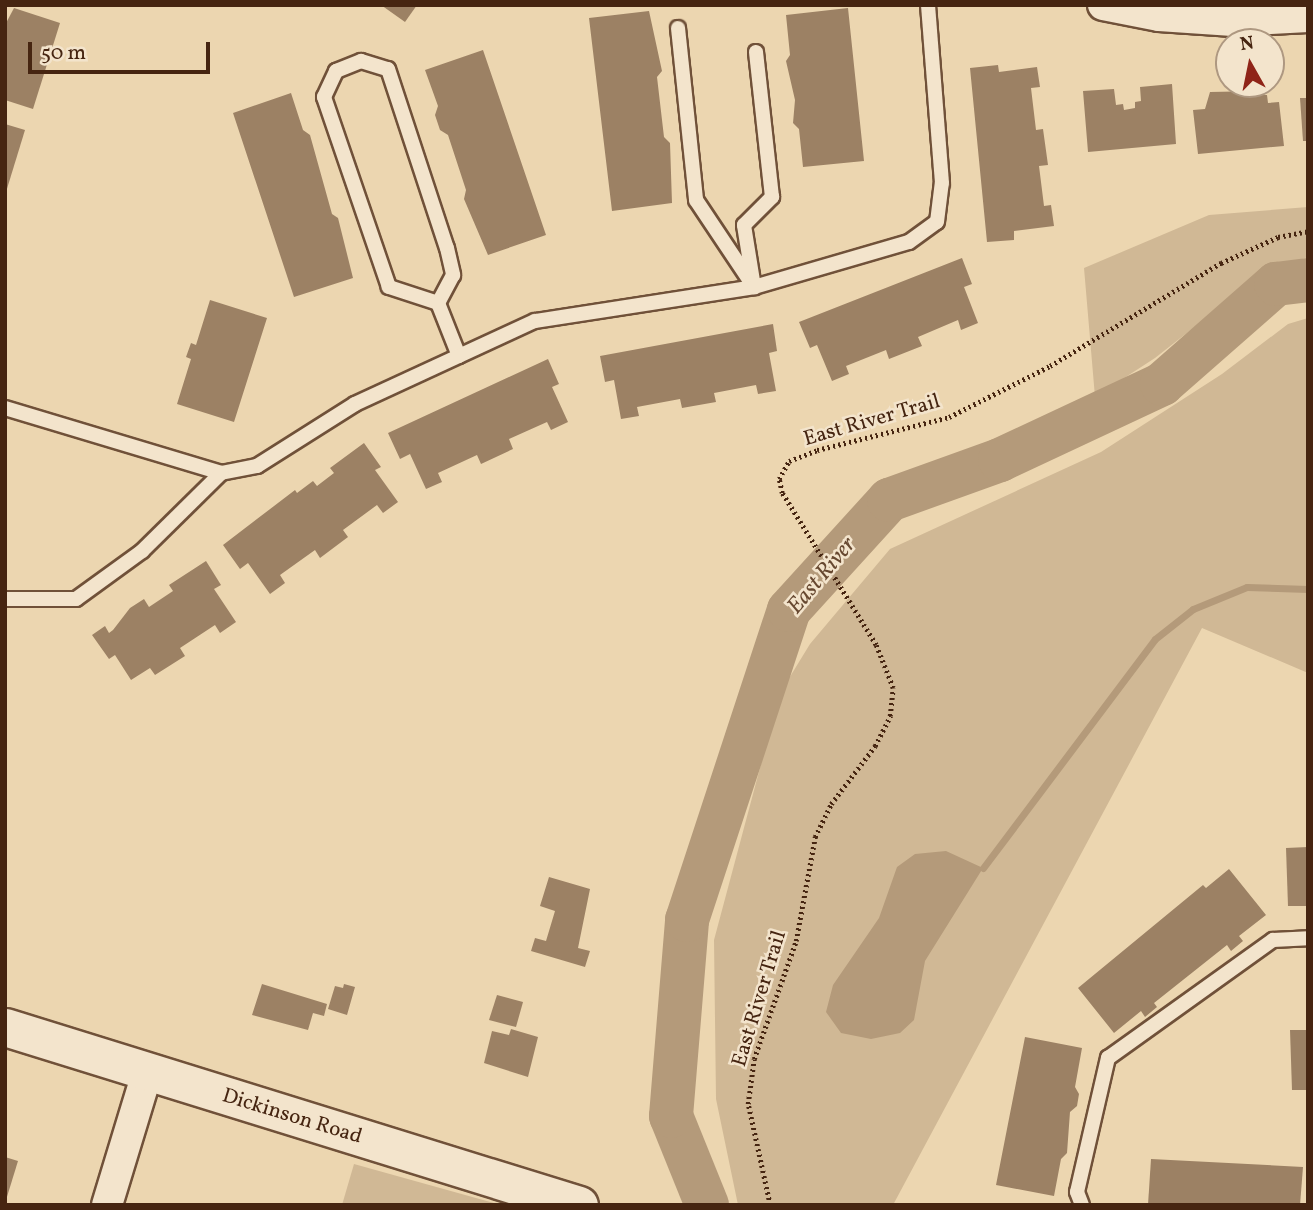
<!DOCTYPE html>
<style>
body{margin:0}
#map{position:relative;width:1313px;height:1210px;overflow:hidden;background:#ecd6b0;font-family:Vollkorn,serif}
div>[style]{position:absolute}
.green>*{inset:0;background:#d0b895}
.water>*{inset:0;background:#b49a7a}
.stream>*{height:7px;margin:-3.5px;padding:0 3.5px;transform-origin:3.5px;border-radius:3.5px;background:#b49a7a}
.river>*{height:44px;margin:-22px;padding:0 22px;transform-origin:22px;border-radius:22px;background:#b49a7a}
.building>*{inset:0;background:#9c8164}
.path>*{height:4.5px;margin-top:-2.25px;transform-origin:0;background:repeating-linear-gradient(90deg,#462511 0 2px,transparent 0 5.5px)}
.roads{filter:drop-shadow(2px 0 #705139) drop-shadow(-2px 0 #705139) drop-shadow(0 2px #705139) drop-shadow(0 -2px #705139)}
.service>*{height:14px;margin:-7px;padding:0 7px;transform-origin:7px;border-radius:7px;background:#f3e4cc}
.minor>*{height:30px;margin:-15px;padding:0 15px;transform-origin:15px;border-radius:15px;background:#f3e4cc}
.tertiary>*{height:37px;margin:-18.5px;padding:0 18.5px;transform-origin:18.5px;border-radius:18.5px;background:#f3e4cc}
span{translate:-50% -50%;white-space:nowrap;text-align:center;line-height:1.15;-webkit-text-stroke:5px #f3e4cc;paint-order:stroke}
.street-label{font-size:21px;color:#462511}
.water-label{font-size:23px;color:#674830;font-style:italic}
.frame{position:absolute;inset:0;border:7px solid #462511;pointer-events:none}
.north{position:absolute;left:1215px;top:28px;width:70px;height:70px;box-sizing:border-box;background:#f3e4cc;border:2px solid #ae9881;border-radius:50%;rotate:351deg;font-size:19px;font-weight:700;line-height:28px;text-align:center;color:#462511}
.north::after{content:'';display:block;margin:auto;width:24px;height:32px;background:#8f2418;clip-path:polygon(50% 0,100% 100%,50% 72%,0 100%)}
.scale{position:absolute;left:28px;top:42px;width:182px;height:32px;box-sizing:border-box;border:4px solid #462511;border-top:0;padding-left:9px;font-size:21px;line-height:24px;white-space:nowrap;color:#462511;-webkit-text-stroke:5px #f3e4cc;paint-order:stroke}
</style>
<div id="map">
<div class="green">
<i style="clip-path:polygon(1308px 207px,1308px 257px,1284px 265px,1225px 303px,1155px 358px,1095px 397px,1084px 268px,1209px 215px)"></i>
<i style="clip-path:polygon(1308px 318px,1308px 673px,1202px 628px,893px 1205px,738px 1205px,716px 1099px,714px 940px,780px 693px,810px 644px,890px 549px,1101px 452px,1222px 374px,1288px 324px)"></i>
<i style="clip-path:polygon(354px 1164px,501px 1205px,342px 1205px)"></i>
</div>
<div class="water">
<i style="clip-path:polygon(946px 851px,983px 868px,925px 961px,914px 1020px,900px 1033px,871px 1039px,841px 1033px,826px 1012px,833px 985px,879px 918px,897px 867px,915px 854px)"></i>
</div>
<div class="stream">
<i style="left:983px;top:868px;width:286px;rotate:-53.1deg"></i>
<i style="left:1155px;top:639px;width:48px;rotate:-38.3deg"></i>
<i style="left:1193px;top:609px;width:58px;rotate:-22.2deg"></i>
<i style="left:1247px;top:587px;width:61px;rotate:1.9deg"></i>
</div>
<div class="river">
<i style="left:707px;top:1205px;width:96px;rotate:-112deg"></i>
<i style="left:671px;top:1116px;width:197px;rotate:-85.3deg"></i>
<i style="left:687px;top:920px;width:326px;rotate:-71.8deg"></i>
<i style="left:789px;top:610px;width:149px;rotate:-47.7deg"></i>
<i style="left:889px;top:500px;width:118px;rotate:-19.8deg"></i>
<i style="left:1000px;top:460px;width:179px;rotate:-25.1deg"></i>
<i style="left:1162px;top:384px;width:152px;rotate:-41.3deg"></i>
<i style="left:1276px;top:284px;width:32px;rotate:-7deg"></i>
</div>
<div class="building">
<i style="clip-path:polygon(381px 5px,417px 5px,405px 22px)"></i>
<i style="clip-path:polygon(14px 8px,60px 23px,33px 109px,5px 100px,5px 25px)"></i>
<i style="clip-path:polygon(848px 8px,864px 161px,803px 167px,799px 129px,793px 123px,795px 100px,786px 61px,790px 55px,786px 15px)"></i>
<i style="clip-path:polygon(649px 11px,662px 71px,657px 77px,664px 137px,670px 143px,672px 203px,612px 211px,589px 18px)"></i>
<i style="clip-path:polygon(483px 50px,546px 235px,488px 255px,464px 199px,466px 190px,448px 135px,440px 130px,435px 115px,438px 106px,425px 70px)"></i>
<i style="clip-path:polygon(998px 65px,999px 72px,1037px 67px,1040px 87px,1031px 88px,1036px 130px,1043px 129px,1048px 165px,1039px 166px,1044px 206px,1051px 205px,1054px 226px,1014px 231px,1014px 240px,987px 242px,970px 68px)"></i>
<i style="clip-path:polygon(1172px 84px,1176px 144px,1088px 152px,1083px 91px,1114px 89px,1116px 105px,1123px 104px,1124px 110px,1135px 108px,1135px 102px,1141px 101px,1140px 87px)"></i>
<i style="clip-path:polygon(1260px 91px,1260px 95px,1267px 95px,1268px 103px,1279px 102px,1284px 146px,1198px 154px,1193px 110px,1205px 109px,1210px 92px)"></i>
<i style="clip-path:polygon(291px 93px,303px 130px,310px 135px,332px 214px,338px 218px,353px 278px,294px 297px,233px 113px)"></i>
<i style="clip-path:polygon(1300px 98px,1308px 98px,1308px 141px,1303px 141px)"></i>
<i style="clip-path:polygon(5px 124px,25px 130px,6px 192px,5px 192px)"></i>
<i style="clip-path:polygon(962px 258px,972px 284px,964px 287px,978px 323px,961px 330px,958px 320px,918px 337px,922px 346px,889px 359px,886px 350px,846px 366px,849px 374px,832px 381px,817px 345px,810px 348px,799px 322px)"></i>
<i style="clip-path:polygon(210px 300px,267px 318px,234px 422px,177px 404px,191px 359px,186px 357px,191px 343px,196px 345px)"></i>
<i style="clip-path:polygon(773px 324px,777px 351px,769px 353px,776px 391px,758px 394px,756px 385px,714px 393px,716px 402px,682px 408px,680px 399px,637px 407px,639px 416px,621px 419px,614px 380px,605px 382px,600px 356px)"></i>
<i style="clip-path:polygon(548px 359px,559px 384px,552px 387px,568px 422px,551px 430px,547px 422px,509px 439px,513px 449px,481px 464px,477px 455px,438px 473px,442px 482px,426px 489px,410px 454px,400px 459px,388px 433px)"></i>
<i style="clip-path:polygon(364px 443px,381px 467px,375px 470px,398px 502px,383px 513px,377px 505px,343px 530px,348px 537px,320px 558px,315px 550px,280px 575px,285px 583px,270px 594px,248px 563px,240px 569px,223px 545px,295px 490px,297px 493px,313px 481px,317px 486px,334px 473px,330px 468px)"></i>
<i style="clip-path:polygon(206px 561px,221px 585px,214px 589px,236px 622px,220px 633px,215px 625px,180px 648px,185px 656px,155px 675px,150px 668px,131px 680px,115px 655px,109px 659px,92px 635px,105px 626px,109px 633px,113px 630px,130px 608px,144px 599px,149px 607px,173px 591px,169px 585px)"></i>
<i style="clip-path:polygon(1308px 847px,1308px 906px,1288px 906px,1286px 848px)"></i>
<i style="clip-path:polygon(1229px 869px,1266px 915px,1239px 936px,1243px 941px,1231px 951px,1227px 945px,1154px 1003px,1157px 1007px,1145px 1017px,1141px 1011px,1114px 1033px,1078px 988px,1203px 885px,1206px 888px)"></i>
<i style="clip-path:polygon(549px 877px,590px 889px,578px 948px,590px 951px,585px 967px,531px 951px,535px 938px,546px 941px,555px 911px,540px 906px)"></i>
<i style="clip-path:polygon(262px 984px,327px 1004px,324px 1016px,313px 1013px,308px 1030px,252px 1015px)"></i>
<i style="clip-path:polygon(344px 984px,355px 987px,347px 1015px,328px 1009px,335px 986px,343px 988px)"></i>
<i style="clip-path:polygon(497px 995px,523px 1002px,516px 1027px,489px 1020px)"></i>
<i style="clip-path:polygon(511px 1029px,538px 1037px,528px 1077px,484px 1063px,492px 1031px,509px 1035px)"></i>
<i style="clip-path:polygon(1290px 1030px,1308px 1030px,1308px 1090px,1292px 1090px)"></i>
<i style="clip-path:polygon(1025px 1037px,1082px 1048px,1075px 1087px,1079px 1094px,1077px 1106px,1070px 1112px,1067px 1153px,1061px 1159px,1054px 1196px,996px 1185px)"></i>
<i style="clip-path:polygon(5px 1157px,18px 1161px,6px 1200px,5px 1200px)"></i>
<i style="clip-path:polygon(1151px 1159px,1303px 1167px,1300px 1205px,1148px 1205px)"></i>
</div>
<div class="path">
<i style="left:770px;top:1205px;width:103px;rotate:-102.3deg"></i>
<i style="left:748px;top:1104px;width:45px;rotate:-82.4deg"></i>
<i style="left:754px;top:1059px;width:125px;rotate:-70.4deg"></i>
<i style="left:796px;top:941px;width:106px;rotate:-79.6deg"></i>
<i style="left:815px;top:837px;width:37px;rotate:-64deg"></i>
<i style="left:831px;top:804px;width:73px;rotate:-52.8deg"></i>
<i style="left:875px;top:746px;width:34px;rotate:-63deg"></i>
<i style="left:890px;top:716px;width:28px;rotate:-84deg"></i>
<i style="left:893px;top:688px;width:46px;rotate:-111.6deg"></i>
<i style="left:876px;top:645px;width:179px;rotate:-121.7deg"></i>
<i style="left:782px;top:493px;width:14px;rotate:-102deg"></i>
<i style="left:779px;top:479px;width:21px;rotate:-61deg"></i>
<i style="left:789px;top:461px;width:30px;rotate:-21deg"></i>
<i style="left:817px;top:450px;width:136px;rotate:-14deg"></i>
<i style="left:949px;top:417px;width:113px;rotate:-26.8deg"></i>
<i style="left:1050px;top:366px;width:200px;rotate:-31.1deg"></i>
<i style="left:1221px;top:263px;width:63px;rotate:-24.5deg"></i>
<i style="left:1278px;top:237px;width:31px;rotate:-11deg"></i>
</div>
<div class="roads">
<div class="service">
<i style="left:678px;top:28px;width:173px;rotate:84deg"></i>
<i style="left:696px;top:200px;width:105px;rotate:56.3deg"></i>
<i style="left:754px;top:287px;width:63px;rotate:-99.2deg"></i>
<i style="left:744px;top:225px;width:40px;rotate:-45deg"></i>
<i style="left:772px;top:197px;width:146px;rotate:-96.3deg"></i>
<i style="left:438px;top:303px;width:52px;rotate:-161.9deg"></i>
<i style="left:389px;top:287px;width:201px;rotate:-108.9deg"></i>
<i style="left:324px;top:97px;width:29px;rotate:-65deg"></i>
<i style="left:336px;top:71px;width:27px;rotate:-22deg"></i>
<i style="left:361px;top:61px;width:28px;rotate:17deg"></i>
<i style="left:388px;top:69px;width:188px;rotate:71.8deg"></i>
<i style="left:447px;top:248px;width:28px;rotate:77deg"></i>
<i style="left:453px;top:275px;width:32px;rotate:118deg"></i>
<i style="left:438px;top:303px;width:57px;rotate:68.4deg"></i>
<i style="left:5px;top:408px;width:226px;rotate:16.7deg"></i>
<i style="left:221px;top:473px;width:37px;rotate:-11deg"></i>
<i style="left:257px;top:466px;width:116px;rotate:-32.3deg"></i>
<i style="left:355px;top:404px;width:198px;rotate:-24.8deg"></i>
<i style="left:535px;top:321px;width:222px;rotate:-8.8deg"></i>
<i style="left:754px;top:287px;width:161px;rotate:-16.2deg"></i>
<i style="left:909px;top:242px;width:34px;rotate:-36deg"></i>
<i style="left:937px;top:222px;width:39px;rotate:-83deg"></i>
<i style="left:942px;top:183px;width:179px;rotate:-94.5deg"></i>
<i style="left:5px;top:599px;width:71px"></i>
<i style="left:76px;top:599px;width:82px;rotate:-36deg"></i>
<i style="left:142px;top:551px;width:111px;rotate:-44.6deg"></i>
<i style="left:1082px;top:1205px;width:14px;rotate:-111deg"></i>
<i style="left:1077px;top:1192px;width:138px;rotate:-77deg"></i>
<i style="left:1108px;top:1058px;width:203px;rotate:-35.6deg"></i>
<i style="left:1273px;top:940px;width:35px;rotate:-3deg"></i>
</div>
<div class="minor">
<i style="left:1103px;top:5px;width:57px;rotate:11.1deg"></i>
<i style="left:1159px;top:16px;width:74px;rotate:3.9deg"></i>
<i style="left:1233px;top:21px;width:75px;rotate:-3.1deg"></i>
<i style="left:107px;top:1205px;width:138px;rotate:-73.1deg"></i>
</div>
<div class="tertiary">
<i style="left:5px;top:1027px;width:601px;rotate:17.23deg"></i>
</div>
</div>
<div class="street-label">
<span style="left:872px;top:421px;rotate:-16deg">East River Trail</span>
<span style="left:760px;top:999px;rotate:-73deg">East River Trail</span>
<span style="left:292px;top:1117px;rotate:17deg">Dickinson Road</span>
</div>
<div class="water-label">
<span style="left:822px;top:576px;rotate:-50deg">East River</span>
</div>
<div class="frame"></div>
<div class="north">N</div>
<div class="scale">50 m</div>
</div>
